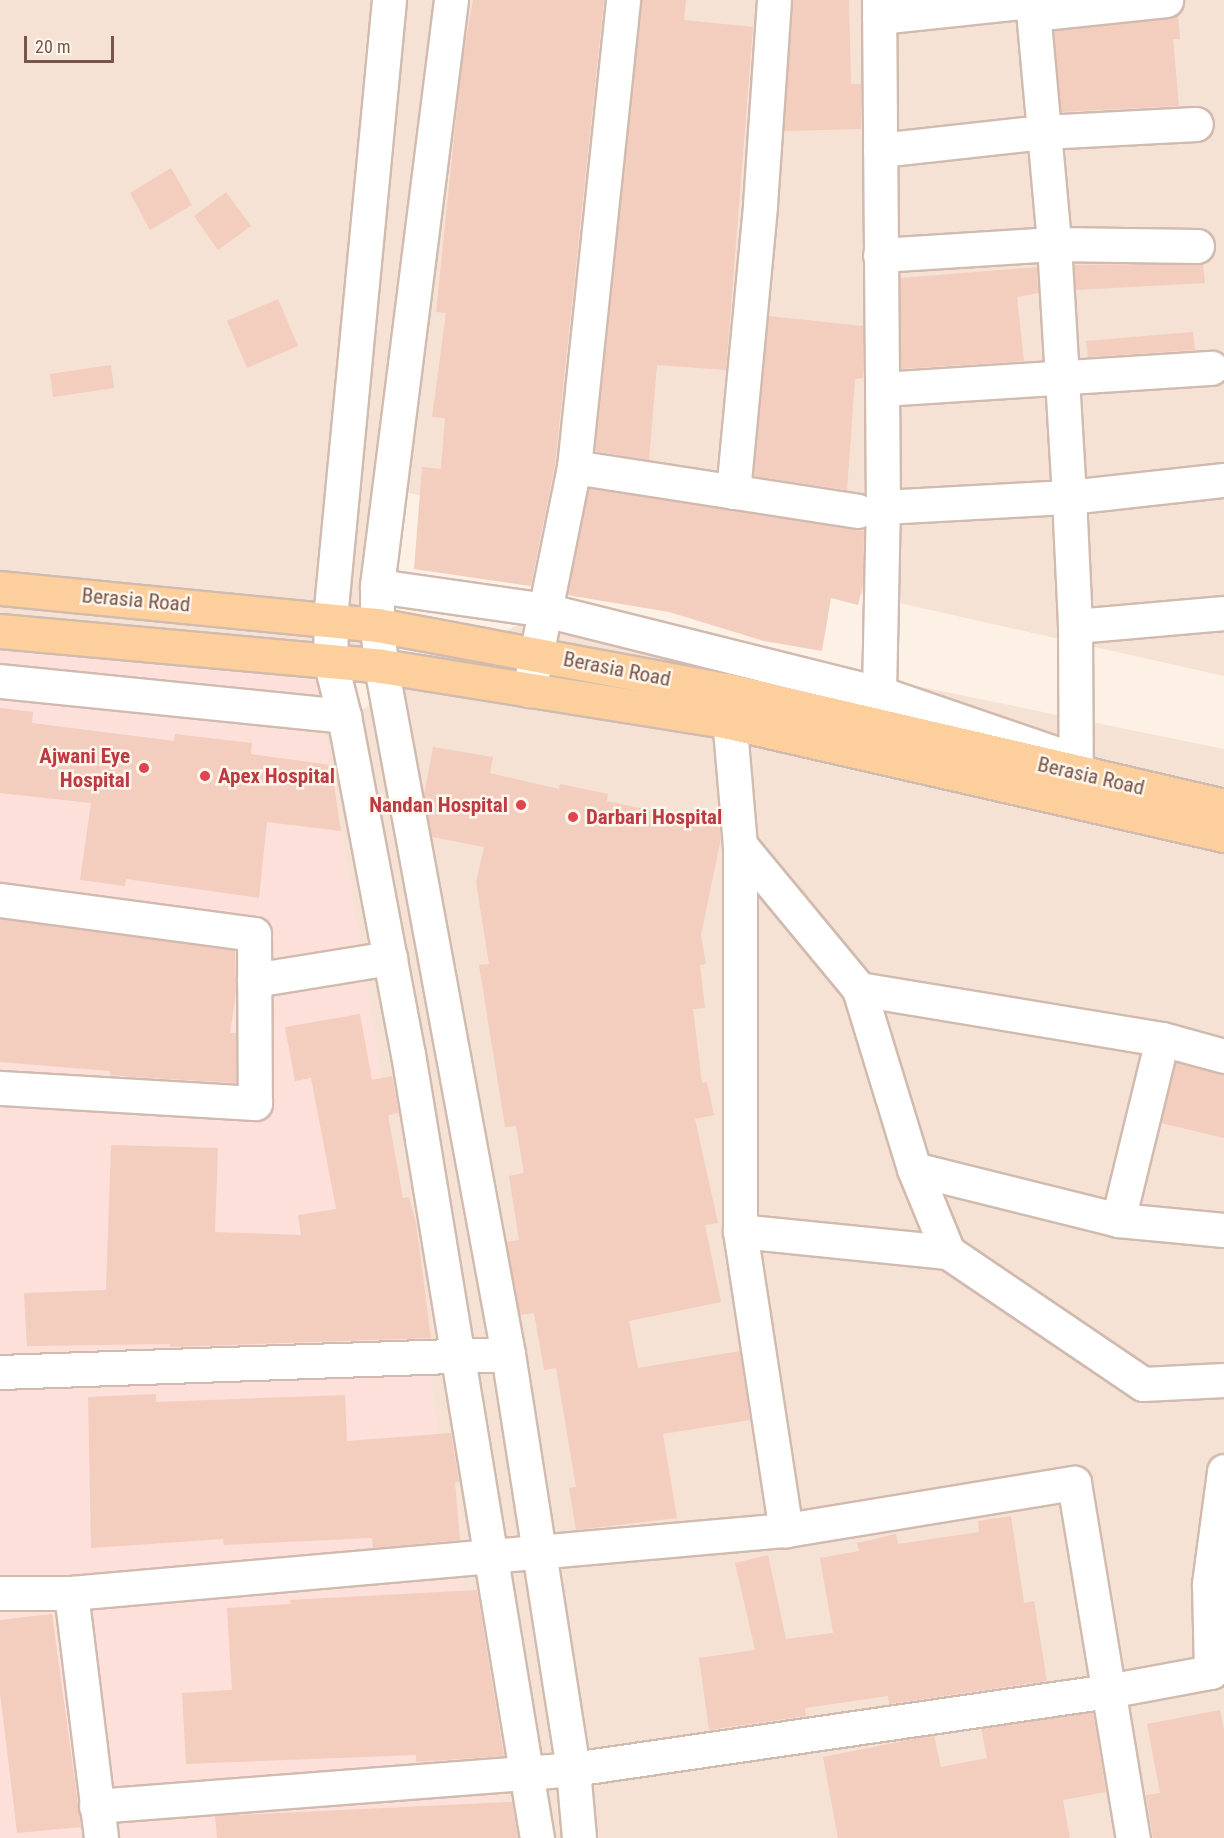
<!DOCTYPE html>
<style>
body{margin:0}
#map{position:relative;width:1224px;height:1838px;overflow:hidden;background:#fdf1e6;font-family:"Roboto Condensed",sans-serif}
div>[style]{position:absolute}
.residential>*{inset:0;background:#f5e2d4}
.commercial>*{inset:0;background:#fde0d9}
.building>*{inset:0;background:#f3cdbd}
.roads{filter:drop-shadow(2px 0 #d1baae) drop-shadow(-2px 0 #d1baae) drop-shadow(0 2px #d1baae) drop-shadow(0 -2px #d1baae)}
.street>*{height:33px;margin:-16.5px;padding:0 16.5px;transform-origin:16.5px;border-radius:16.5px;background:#fff}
.secondary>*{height:33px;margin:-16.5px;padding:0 16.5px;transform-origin:16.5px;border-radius:16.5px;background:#fff}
.primary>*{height:33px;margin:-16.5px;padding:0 16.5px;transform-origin:16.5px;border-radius:16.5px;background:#fccf9d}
.dots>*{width:16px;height:16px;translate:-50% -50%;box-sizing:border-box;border:3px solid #fff6ec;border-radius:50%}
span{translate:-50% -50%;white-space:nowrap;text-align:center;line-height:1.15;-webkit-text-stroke:5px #fff6ec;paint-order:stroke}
.street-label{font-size:21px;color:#77554a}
.health-label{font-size:21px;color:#be3a42;font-weight:700}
.right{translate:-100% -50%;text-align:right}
.left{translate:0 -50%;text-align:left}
.scale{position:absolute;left:24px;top:36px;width:90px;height:27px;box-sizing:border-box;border:3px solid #77554a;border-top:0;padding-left:8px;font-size:18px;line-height:21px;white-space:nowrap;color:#77554a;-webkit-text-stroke:4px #fff6ec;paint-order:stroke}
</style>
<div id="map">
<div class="residential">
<i style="clip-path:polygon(0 0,1224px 0,1224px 676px,391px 489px,373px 647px,337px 646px,348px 717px,379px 700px,378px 648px,457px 658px,545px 610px,1224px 749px,1224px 1838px,0 1838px)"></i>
</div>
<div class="commercial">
<i style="clip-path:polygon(0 633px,372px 651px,325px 727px,504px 1838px,0 1838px)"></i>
</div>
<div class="building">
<i style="clip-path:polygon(473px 0,604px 0,555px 464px,531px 586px,414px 569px,422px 467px,441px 469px,445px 418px,432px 417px,446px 313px,436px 312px,462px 61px)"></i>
<i style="clip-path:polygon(641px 0,686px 0,684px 20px,753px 27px,726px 370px,657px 365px,649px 460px,595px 451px)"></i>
<i style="clip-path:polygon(793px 0,849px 0,851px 84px,861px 84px,861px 129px,784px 131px)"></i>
<i style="clip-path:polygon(1178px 14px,1180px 39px,1173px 39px,1179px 106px,1061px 112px,1054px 31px,1168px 19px)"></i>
<i style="clip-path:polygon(171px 168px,192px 205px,150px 230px,130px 193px)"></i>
<i style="clip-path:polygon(226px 192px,251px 226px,218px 250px,194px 216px)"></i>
<i style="clip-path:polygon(1203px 263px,1205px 283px,1076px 290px,1074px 265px)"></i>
<i style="clip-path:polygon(1037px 267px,1038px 293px,1017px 297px,1024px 361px,901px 369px,900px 278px)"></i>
<i style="clip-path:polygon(278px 299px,298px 346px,247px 368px,227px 321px)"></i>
<i style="clip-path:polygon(768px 316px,863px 326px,863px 378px,855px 379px,847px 490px,753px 476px)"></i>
<i style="clip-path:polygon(1193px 332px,1195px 350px,1088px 357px,1086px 341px)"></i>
<i style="clip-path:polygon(111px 365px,114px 388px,53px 397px,50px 374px)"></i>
<i style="clip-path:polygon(589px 488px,864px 531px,863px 585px,858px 605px,831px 598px,822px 651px,764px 641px,669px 612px,567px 595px)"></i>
<i style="clip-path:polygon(0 708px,33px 712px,32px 723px,174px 741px,175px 734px,252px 743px,251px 754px,331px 765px,341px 831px,267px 822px,259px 898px,126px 879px,125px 886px,80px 880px,91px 803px,0 793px)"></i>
<i style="clip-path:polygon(433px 747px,493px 757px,490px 773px,559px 789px,560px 784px,608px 794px,607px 801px,719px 825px,721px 838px,701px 935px,706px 964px,700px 965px,705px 1008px,693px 1009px,702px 1083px,707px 1082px,714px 1115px,695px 1119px,718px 1223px,705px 1225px,721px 1302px,629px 1321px,638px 1368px,740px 1351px,750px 1420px,663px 1434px,677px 1518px,576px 1530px,569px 1488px,576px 1487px,556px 1368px,544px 1370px,534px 1313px,520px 1315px,506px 1242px,519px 1240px,509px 1176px,524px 1173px,516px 1126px,505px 1127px,479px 965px,489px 964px,476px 882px,484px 847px,432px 837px,424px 795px)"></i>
<i style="clip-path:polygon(0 919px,235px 950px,236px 992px,230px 1033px,236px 1033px,236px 1083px,132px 1077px,110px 1075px,110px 1071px,0 1062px)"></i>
<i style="clip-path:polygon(360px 1014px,372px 1080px,392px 1076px,399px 1113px,388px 1115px,403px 1198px,409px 1197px,416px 1223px,431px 1338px,170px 1347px,170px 1344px,27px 1346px,24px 1293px,106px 1290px,111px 1145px,218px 1148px,215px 1232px,301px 1235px,298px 1215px,336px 1209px,311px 1078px,295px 1081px,285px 1027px)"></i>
<i style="clip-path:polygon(1176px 1062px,1224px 1074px,1224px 1138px,1161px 1123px)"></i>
<i style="clip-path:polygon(156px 1394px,156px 1402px,345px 1395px,347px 1441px,451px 1433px,459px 1482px,455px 1482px,460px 1540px,373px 1548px,372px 1538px,224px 1545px,223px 1539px,91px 1548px,88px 1397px)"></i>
<i style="clip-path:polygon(1011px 1516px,1024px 1603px,1034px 1601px,1047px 1681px,889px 1704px,888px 1696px,805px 1708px,806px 1716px,709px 1730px,699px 1658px,755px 1650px,735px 1563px,768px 1555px,786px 1639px,833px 1633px,820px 1558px,859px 1551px,857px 1543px,896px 1534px,898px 1544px,979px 1532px,978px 1521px)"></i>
<i style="clip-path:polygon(477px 1590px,504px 1756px,416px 1762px,416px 1755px,186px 1764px,182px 1693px,232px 1690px,227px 1608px,291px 1604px,290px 1600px)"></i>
<i style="clip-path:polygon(52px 1614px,81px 1827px,17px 1833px,0 1693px,0 1620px)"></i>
<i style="clip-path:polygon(1220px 1710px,1224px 1730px,1224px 1838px,1153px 1838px,1146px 1795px,1160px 1793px,1147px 1724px)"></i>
<i style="clip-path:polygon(1093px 1712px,1106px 1792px,1063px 1800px,1070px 1838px,838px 1838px,823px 1757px,934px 1735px,941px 1767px,987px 1758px,981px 1728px)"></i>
<i style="clip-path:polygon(508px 1802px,512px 1802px,518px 1838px,217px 1838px,215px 1816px)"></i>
</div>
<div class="roads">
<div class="street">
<i style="left:1032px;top:0;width:245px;rotate:84.8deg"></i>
<i style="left:1054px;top:244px;width:253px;rotate:86.6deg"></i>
<i style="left:1069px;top:497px;width:129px;rotate:87.3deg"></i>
<i style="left:1075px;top:626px;width:175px;rotate:89.7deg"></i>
<i style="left:1033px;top:14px;width:134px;rotate:-6deg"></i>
<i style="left:879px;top:17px;width:154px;rotate:-6deg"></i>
<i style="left:880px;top:150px;width:164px;rotate:-6.3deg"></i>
<i style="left:1043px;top:132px;width:153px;rotate:-3deg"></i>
<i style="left:880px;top:255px;width:174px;rotate:-3.6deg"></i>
<i style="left:1054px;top:244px;width:143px;rotate:0.8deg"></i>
<i style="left:883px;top:389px;width:329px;rotate:-3.7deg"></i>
<i style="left:574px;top:467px;width:287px;rotate:8.8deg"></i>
<i style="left:733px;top:492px;width:288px;rotate:-84.6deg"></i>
<i style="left:760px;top:205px;width:205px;rotate:-86.1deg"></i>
<i style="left:883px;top:507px;width:186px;rotate:-3.1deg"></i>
<i style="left:1069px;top:497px;width:156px;rotate:-6.3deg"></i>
<i style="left:377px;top:586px;width:170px;rotate:8.1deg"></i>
<i style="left:545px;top:610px;width:344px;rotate:14deg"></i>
<i style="left:879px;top:693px;width:194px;rotate:18.9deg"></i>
<i style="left:1075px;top:626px;width:150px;rotate:-5deg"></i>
<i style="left:0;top:681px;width:346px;rotate:5.8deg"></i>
<i style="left:529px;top:690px;width:227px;rotate:-78.6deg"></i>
<i style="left:574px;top:467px;width:470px;rotate:-84deg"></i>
<i style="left:879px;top:693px;width:186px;rotate:-88.8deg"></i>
<i style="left:883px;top:507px;width:507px;rotate:-90.45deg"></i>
<i style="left:727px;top:694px;width:152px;rotate:85.1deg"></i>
<i style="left:740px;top:845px;width:386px;rotate:90deg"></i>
<i style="left:740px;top:1231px;width:303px;rotate:81.3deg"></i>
<i style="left:740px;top:845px;width:187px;rotate:50.4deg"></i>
<i style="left:859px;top:989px;width:188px;rotate:73deg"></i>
<i style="left:914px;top:1169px;width:90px;rotate:67.7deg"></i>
<i style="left:0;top:900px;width:256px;rotate:7.6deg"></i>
<i style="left:254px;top:934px;width:169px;rotate:89.7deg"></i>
<i style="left:255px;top:1103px;width:255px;rotate:-176.6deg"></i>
<i style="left:254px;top:980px;width:138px;rotate:-9.2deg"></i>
<i style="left:859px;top:989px;width:307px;rotate:9.4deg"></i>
<i style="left:1162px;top:1039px;width:64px;rotate:15.3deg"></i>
<i style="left:914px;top:1169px;width:210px;rotate:14deg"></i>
<i style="left:1118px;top:1220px;width:106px;rotate:5.4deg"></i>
<i style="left:1118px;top:1220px;width:186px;rotate:-76.3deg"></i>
<i style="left:740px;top:1231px;width:209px;rotate:5.8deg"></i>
<i style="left:948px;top:1252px;width:235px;rotate:34.1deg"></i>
<i style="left:1143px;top:1384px;width:81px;rotate:-2.8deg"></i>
<i style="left:0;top:1372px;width:508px;rotate:-2.03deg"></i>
<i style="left:0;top:1593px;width:71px"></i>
<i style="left:71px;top:1593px;width:718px;rotate:-5.04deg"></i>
<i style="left:786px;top:1530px;width:292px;rotate:-9.3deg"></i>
<i style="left:1074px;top:1483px;width:360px;rotate:80.6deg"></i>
<i style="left:71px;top:1593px;width:247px;rotate:83deg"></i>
<i style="left:96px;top:1806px;width:478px;rotate:-4.4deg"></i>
<i style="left:573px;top:1769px;width:541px;rotate:-8.29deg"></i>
<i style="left:1108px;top:1691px;width:105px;rotate:-10.5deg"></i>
<i style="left:1211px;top:1672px;width:88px;rotate:-91.3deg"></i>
<i style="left:1209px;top:1584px;width:114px;rotate:-82.4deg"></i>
</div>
<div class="secondary">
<i style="left:389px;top:0;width:621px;rotate:95.45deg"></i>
<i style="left:330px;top:618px;width:46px;rotate:88.8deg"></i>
<i style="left:331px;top:664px;width:54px;rotate:76deg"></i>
<i style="left:344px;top:716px;width:344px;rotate:79.3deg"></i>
<i style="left:408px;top:1054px;width:795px;rotate:80.66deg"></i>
<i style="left:451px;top:0;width:591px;rotate:97.2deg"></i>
<i style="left:377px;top:586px;width:39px;rotate:90deg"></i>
<i style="left:377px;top:625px;width:41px;rotate:84.4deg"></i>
<i style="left:381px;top:666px;width:700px;rotate:79.54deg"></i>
<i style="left:508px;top:1354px;width:420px;rotate:81.1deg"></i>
<i style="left:573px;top:1769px;width:69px;rotate:85deg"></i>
</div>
<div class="primary">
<i style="left:0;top:588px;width:379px;rotate:5.6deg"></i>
<i style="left:377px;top:625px;width:355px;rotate:10.6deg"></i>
<i style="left:726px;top:690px;width:511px;rotate:13.11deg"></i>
<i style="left:0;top:631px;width:383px;rotate:5.2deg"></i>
<i style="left:381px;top:666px;width:352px;rotate:9.1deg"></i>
<i style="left:729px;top:722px;width:508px;rotate:12.86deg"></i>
</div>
</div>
<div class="dots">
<i style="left:144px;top:768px;background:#e0444e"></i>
<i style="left:205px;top:776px;background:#e0444e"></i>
<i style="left:521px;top:805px;background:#e0444e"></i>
<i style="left:573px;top:817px;background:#e0444e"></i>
</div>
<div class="street-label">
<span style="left:136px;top:600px;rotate:5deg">Berasia Road</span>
<span style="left:617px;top:669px;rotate:11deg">Berasia Road</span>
<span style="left:1091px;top:776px;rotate:13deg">Berasia Road</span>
</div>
<div class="health-label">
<span class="right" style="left:130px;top:768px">Ajwani Eye<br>Hospital</span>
<span class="left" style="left:218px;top:776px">Apex Hospital</span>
<span class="right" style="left:508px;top:805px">Nandan Hospital</span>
<span class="left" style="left:586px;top:817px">Darbari Hospital</span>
</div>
<div class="scale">20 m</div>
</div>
